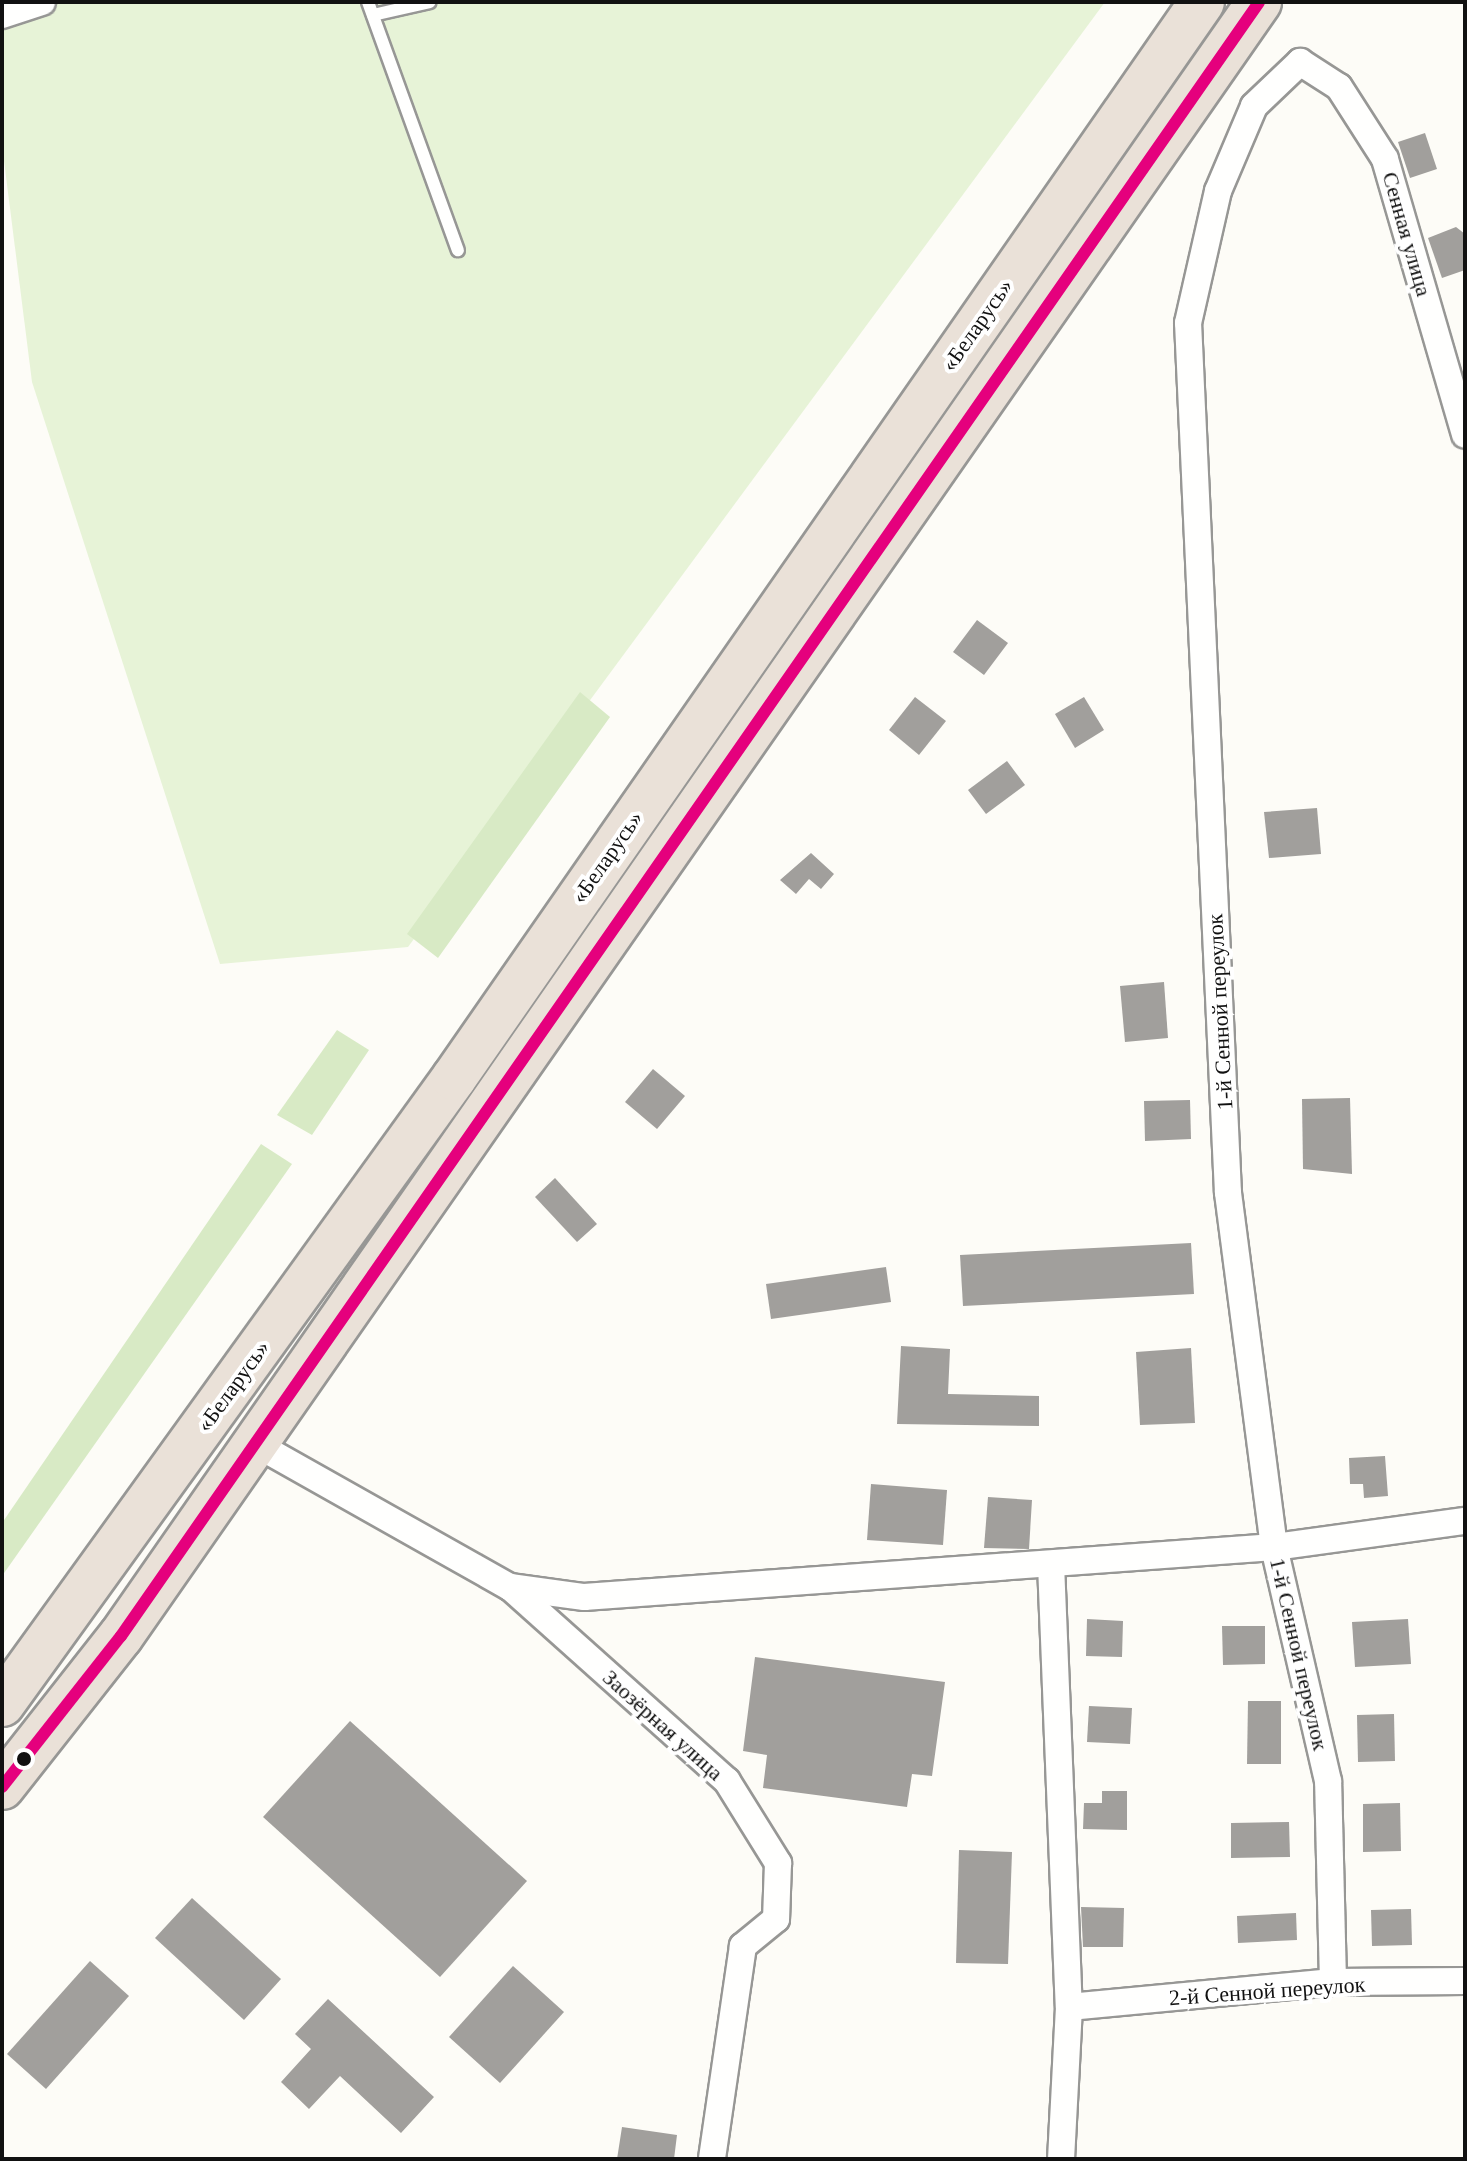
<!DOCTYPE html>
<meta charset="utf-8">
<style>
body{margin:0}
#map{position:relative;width:1467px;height:2161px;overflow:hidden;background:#fdfcf7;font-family:Georgia,serif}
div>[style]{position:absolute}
.green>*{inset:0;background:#e7f3d7}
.forest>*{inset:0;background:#d8eac5}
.building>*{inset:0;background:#a19f9c}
.roads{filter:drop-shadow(2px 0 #979795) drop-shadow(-2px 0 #979795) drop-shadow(0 2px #979795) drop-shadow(0 -2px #979795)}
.lane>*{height:12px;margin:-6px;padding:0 6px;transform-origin:6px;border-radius:6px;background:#fffffe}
.street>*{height:26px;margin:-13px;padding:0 13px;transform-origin:13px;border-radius:13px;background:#fffffe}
.highway>*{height:44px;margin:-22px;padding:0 22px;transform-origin:22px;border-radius:22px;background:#eae1d8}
.bus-1>*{height:12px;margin:-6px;padding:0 6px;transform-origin:6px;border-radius:6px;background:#e5007d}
.dots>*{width:22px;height:22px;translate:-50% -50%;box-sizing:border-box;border:4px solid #fff;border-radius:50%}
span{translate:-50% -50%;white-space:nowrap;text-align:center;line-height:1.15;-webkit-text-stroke:8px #fff;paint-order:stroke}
.street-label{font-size:22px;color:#111}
.frame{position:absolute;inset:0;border:4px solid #111;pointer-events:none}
</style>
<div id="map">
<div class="green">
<i style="clip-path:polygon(2px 2px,1105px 2px,408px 947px,220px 964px,32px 382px,2px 145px)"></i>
</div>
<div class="forest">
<i style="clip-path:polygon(580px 692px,610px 717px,438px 958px,407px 934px)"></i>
<i style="clip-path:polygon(337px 1030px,369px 1050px,312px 1135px,277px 1115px)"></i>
<i style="clip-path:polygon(261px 1144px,292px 1164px,2px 1576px,2px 1523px)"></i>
</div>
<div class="building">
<i style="clip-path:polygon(1425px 133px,1437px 169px,1410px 178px,1398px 142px)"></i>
<i style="clip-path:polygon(1456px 227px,1465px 234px,1465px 270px,1442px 278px,1428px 238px)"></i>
<i style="clip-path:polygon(977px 620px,1008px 643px,984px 675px,953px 652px)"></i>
<i style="clip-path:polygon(915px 697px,946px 721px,919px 755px,889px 730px)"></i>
<i style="clip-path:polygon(1084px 697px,1104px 730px,1075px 748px,1055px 714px)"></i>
<i style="clip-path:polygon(1007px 761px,1025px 785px,986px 814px,968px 790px)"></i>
<i style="clip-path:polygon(1317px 808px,1321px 854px,1269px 858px,1264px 812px)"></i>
<i style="clip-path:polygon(811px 853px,834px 874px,821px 889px,809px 879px,796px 894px,780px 880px)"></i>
<i style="clip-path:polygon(1164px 982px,1168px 1038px,1125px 1042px,1120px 986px)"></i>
<i style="clip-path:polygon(653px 1069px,685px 1096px,657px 1129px,625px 1102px)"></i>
<i style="clip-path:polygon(1350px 1098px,1352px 1174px,1303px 1169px,1302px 1099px)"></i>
<i style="clip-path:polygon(1190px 1100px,1191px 1139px,1145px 1141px,1144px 1101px)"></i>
<i style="clip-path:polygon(555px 1178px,597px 1224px,577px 1242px,535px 1197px)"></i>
<i style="clip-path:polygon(1191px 1243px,1194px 1294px,963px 1306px,960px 1255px)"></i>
<i style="clip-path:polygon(886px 1267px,891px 1302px,771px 1319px,766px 1284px)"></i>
<i style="clip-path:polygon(901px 1346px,950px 1349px,948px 1394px,1039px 1396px,1039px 1426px,897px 1424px)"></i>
<i style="clip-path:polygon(1191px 1348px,1195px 1423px,1140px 1425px,1136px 1352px)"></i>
<i style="clip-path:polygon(1385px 1456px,1388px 1496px,1364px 1498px,1363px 1484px,1350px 1484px,1349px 1458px)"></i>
<i style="clip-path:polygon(871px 1484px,947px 1490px,943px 1545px,867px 1540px)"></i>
<i style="clip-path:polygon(988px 1497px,1032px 1500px,1029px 1549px,984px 1548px)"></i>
<i style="clip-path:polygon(1087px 1619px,1123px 1621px,1122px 1657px,1086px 1656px)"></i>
<i style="clip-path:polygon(1408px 1619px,1411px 1664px,1355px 1667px,1352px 1622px)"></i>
<i style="clip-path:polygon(1222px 1626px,1265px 1626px,1265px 1664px,1223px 1665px)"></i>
<i style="clip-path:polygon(755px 1657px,945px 1682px,932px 1776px,912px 1774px,907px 1807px,763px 1788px,767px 1755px,743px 1751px)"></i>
<i style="clip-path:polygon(1248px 1701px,1281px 1701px,1281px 1764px,1247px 1764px)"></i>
<i style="clip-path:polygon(1089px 1706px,1132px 1708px,1130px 1744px,1087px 1742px)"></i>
<i style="clip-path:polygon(1394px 1714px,1395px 1761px,1358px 1762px,1357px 1715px)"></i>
<i style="clip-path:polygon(350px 1721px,527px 1881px,440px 1977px,263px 1817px)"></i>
<i style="clip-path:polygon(1102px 1791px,1127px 1791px,1127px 1830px,1083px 1829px,1084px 1803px,1102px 1803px)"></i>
<i style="clip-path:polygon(1400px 1803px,1401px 1851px,1363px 1852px,1363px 1804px)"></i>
<i style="clip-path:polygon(1289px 1822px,1290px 1857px,1231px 1858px,1231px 1823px)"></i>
<i style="clip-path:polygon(959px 1850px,1012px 1852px,1008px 1964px,956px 1963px)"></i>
<i style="clip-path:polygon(192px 1898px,281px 1979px,244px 2020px,155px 1938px)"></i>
<i style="clip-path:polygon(1081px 1907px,1124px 1908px,1123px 1947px,1083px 1947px)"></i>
<i style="clip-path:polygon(1411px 1909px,1412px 1945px,1372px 1946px,1371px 1910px)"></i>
<i style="clip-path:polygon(1296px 1913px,1297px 1940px,1238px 1943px,1237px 1916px)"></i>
<i style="clip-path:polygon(90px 1961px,129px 1996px,46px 2089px,7px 2054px)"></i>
<i style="clip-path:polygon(513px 1966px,564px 2012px,500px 2083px,449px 2037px)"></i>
<i style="clip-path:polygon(328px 1999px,434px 2097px,401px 2133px,340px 2076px,309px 2109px,281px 2082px,311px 2049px,295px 2034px)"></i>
<i style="clip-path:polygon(622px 2127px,677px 2135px,674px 2159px,617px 2159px)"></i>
</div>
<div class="roads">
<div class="lane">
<i style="left:368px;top:2px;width:264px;rotate:70.1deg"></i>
<i style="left:373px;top:15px;width:58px;rotate:-12.8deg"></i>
</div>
<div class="street">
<i style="left:2px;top:15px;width:42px;rotate:-18deg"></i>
<i style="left:254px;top:1443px;width:294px;rotate:29.4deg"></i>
<i style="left:510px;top:1587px;width:75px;rotate:7.7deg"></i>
<i style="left:584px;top:1597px;width:692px;rotate:-4.14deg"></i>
<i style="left:1274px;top:1547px;width:193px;rotate:-7.8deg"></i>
<i style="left:1051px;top:1564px;width:443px;rotate:87.7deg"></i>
<i style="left:1069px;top:2007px;width:152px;rotate:93deg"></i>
<i style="left:510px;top:1587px;width:291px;rotate:41.8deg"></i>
<i style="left:727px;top:1781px;width:97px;rotate:58.1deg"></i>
<i style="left:778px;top:1863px;width:56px;rotate:92deg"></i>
<i style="left:776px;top:1919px;width:43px;rotate:140.7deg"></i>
<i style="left:743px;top:1946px;width:215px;rotate:98.3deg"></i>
<i style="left:1333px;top:1982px;width:201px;rotate:-91.4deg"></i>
<i style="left:1328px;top:1781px;width:240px;rotate:-103deg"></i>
<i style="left:1274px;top:1547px;width:357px;rotate:-97.4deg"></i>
<i style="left:1228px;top:1193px;width:871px;rotate:-92.63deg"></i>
<i style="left:1188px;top:323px;width:135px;rotate:-77.2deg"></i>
<i style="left:1218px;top:191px;width:92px;rotate:-67deg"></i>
<i style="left:1254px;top:106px;width:64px;rotate:-43.7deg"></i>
<i style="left:1300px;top:62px;width:46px;rotate:32.7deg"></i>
<i style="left:1339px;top:87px;width:85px;rotate:57.4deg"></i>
<i style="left:1385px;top:159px;width:287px;rotate:73.8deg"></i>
<i style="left:1069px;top:2007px;width:265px;rotate:-5.4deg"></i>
<i style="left:1333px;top:1982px;width:132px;rotate:-0.4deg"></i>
</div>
<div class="highway">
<i style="left:2px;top:1704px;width:772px;rotate:-54.17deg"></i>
<i style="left:454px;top:1078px;width:1310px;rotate:-55.19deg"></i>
<i style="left:2px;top:1787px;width:192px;rotate:-51.8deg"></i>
<i style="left:121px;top:1636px;width:1991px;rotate:-55.14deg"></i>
</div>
</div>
<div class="bus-1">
<i style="left:2px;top:1787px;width:192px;rotate:-51.8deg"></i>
<i style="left:121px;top:1636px;width:1991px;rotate:-55.14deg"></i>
</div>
<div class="dots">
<i style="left:24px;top:1759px;background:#111"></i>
</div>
<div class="street-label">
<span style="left:1407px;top:234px;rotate:74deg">Сенная улица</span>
<span style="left:977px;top:325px;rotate:-55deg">«Беларусь»</span>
<span style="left:607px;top:857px;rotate:-55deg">«Беларусь»</span>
<span style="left:1220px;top:1012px;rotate:-93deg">1-й Сенной переулок</span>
<span style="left:233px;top:1386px;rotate:-54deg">«Беларусь»</span>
<span style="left:1299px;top:1654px;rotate:77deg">1-й Сенной переулок</span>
<span style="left:663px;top:1725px;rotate:42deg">Заозёрная улица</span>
<span style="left:1267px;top:1991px;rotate:-4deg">2-й Сенной переулок</span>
</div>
<div class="frame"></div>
</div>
